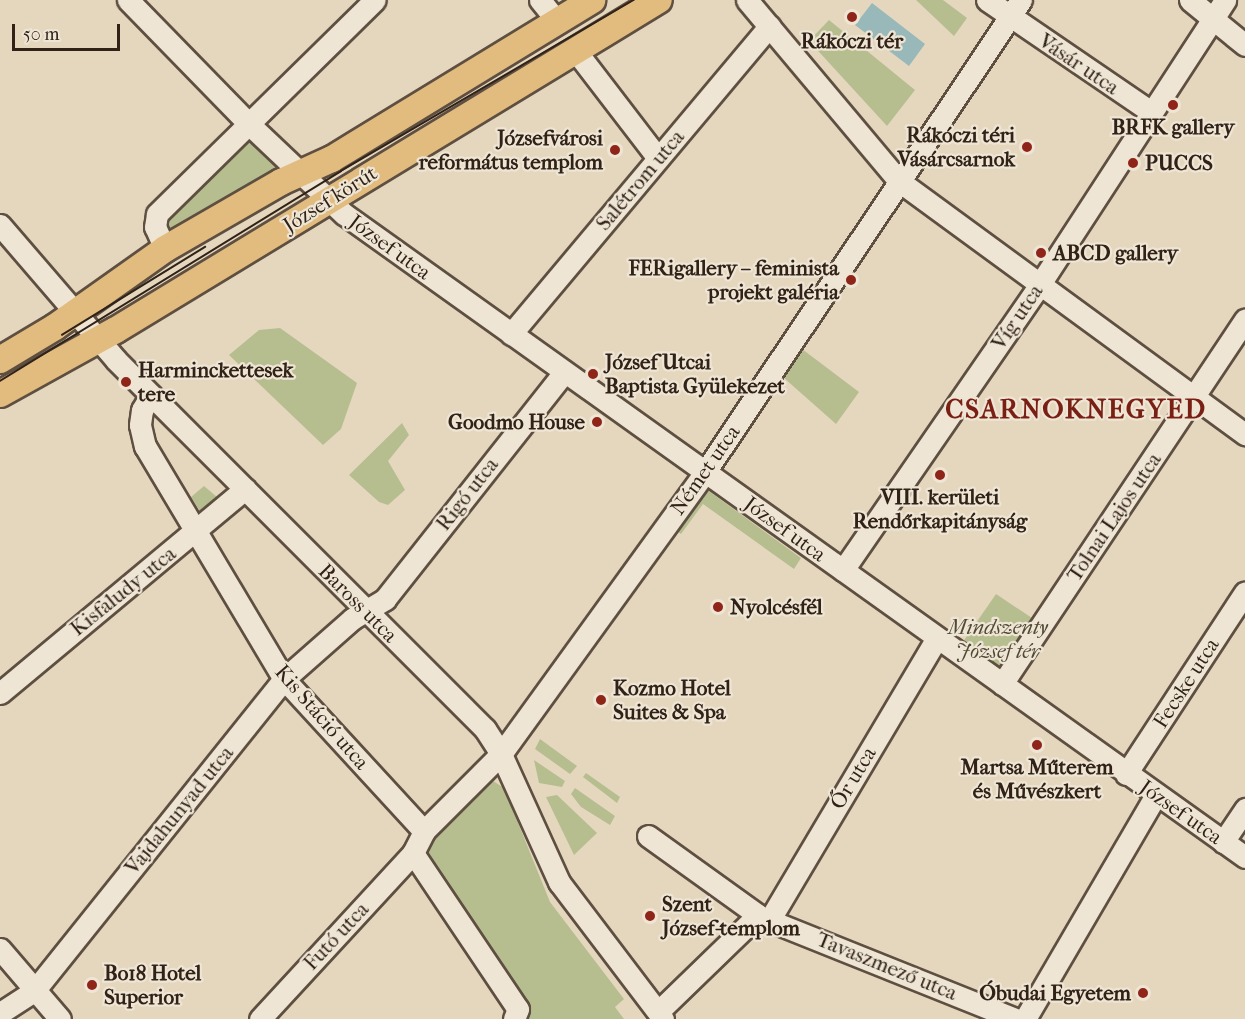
<!DOCTYPE html>
<meta charset="utf-8">
<style>
body{margin:0}
#map{position:relative;width:1245px;height:1019px;overflow:hidden;background:#e5d7be;font-family:"IM FELL French Canon",serif}
div>[style]{position:absolute}
.green>*{inset:0;background:#b6be90}
.water>*{inset:0;background:#98b8b9}
.roads{filter:drop-shadow(2px 0 #5e4f41) drop-shadow(-2px 0 #5e4f41) drop-shadow(0 2px #5e4f41) drop-shadow(0 -2px #5e4f41)}
.minor>*{height:21px;margin:-10.5px;padding:0 10.5px;transform-origin:10.5px;border-radius:10.5px;background:#eee5d5}
.major>*{height:26px;margin:-13px;padding:0 13px;transform-origin:13px;border-radius:13px;background:#e2bc7f}
.tram>*{height:1.5px;margin:-0.75px;padding:0 0.75px;transform-origin:0.75px;border-radius:0.75px;background:#312217}
.dots>*{width:16px;height:16px;translate:-50% -50%;box-sizing:border-box;border:3px solid #eee5d5;border-radius:50%}
span{translate:-50% -50%;white-space:nowrap;text-align:center;line-height:1.15;-webkit-text-stroke:4.5px #eee5d5;paint-order:stroke}
.poi-label{font-size:21px;color:#312217;font-weight:700}
.right{translate:-100% -50%;text-align:right}
.left{translate:0 -50%;text-align:left}
.street-label{font-size:21px;color:#312217}
.park-label{font-size:21px;color:#524935;font-style:italic}
.district-label{font-size:27px;color:#7a1f14;font-weight:700;letter-spacing:1.5px}
.scale{position:absolute;left:12px;top:24px;width:108px;height:27px;box-sizing:border-box;border:3px solid #312217;border-top:0;padding-left:8px;font-size:18px;line-height:21px;white-space:nowrap;color:#312217;-webkit-text-stroke:4px #eee5d5;paint-order:stroke}
</style>
<div id="map">
<div class="green">
<i style="clip-path:polygon(916px 0,943px 0,967px 18px,954px 36px)"></i>
<i style="clip-path:polygon(829px 20px,915px 90px,887px 126px,809px 41px)"></i>
<i style="clip-path:polygon(251px 137px,279px 165px,168px 245px,161px 224px)"></i>
<i style="clip-path:polygon(280px 328px,357px 383px,341px 429px,323px 445px,229px 355px,259px 330px)"></i>
<i style="clip-path:polygon(802px 349px,859px 392px,836px 424px,784px 378px)"></i>
<i style="clip-path:polygon(402px 423px,409px 435px,388px 461px,405px 490px,388px 505px,379px 502px,349px 475px)"></i>
<i style="clip-path:polygon(204px 486px,217px 497px,200px 511px,191px 497px)"></i>
<i style="clip-path:polygon(706px 489px,801px 558px,794px 569px,703px 504px,681px 534px,677px 531px)"></i>
<i style="clip-path:polygon(996px 594px,1041px 624px,1002px 684px,956px 652px)"></i>
<i style="clip-path:polygon(540px 739px,577px 766px,570px 774px,535px 749px)"></i>
<i style="clip-path:polygon(534px 760px,565px 781px,562px 787px,539px 783px)"></i>
<i style="clip-path:polygon(586px 773px,620px 797px,617px 803px,583px 777px)"></i>
<i style="clip-path:polygon(490px 779px,504px 788px,550px 902px,624px 999px,615px 1007px,624px 1019px,522px 1019px,418px 855px)"></i>
<i style="clip-path:polygon(575px 788px,615px 816px,610px 825px,581px 807px,571px 794px)"></i>
<i style="clip-path:polygon(557px 795px,597px 833px,574px 855px,546px 797px)"></i>
</div>
<div class="water">
<i style="clip-path:polygon(872px 3px,925px 44px,909px 66px,855px 25px)"></i>
</div>
<div class="roads">
<div class="minor">
<i style="left:128px;top:0;width:173px;rotate:45.7deg"></i>
<i style="left:249px;top:124px;width:131px;rotate:43.5deg"></i>
<i style="left:344px;top:214px;width:1107px;rotate:35.51deg"></i>
<i style="left:540px;top:0;width:27px;rotate:51deg"></i>
<i style="left:747px;top:0;width:236px;rotate:50deg"></i>
<i style="left:899px;top:181px;width:429px;rotate:36.2deg"></i>
<i style="left:987px;top:0;width:199px;rotate:34.3deg"></i>
<i style="left:1190px;top:0;width:71px;rotate:39.3deg"></i>
<i style="left:575px;top:50px;width:136px;rotate:52.5deg"></i>
<i style="left:0;top:225px;width:178px;rotate:49.3deg"></i>
<i style="left:116px;top:360px;width:522px;rotate:45deg"></i>
<i style="left:485px;top:729px;width:30px;rotate:57deg"></i>
<i style="left:501px;top:754px;width:141px;rotate:65.6deg"></i>
<i style="left:559px;top:882px;width:172px;rotate:52.8deg"></i>
<i style="left:165px;top:249px;width:24px;rotate:-114deg"></i>
<i style="left:155px;top:227px;width:13px;rotate:-81deg"></i>
<i style="left:157px;top:214px;width:305px;rotate:-44.5deg"></i>
<i style="left:511px;top:334px;width:402px;rotate:-50deg"></i>
<i style="left:151px;top:395px;width:17px;rotate:121deg"></i>
<i style="left:142px;top:410px;width:15px;rotate:98deg"></i>
<i style="left:140px;top:425px;width:22px;rotate:77deg"></i>
<i style="left:145px;top:446px;width:271px;rotate:59.2deg"></i>
<i style="left:284px;top:679px;width:207px;rotate:47.4deg"></i>
<i style="left:843px;top:570px;width:347px;rotate:-55.4deg"></i>
<i style="left:1040px;top:284px;width:339px;rotate:-56.9deg"></i>
<i style="left:1002px;top:684px;width:438px;rotate:-56.3deg"></i>
<i style="left:0;top:693px;width:319px;rotate:-39.8deg"></i>
<i style="left:1126px;top:774px;width:217px;rotate:-56.8deg"></i>
<i style="left:648px;top:836px;width:135px;rotate:35.7deg"></i>
<i style="left:758px;top:915px;width:138px;rotate:135.9deg"></i>
<i style="left:1223px;top:842px;width:40px;rotate:-56deg"></i>
<i style="left:413px;top:853px;width:188px;rotate:56.1deg"></i>
<i style="left:518px;top:1009px;width:11px;rotate:112deg"></i>
<i style="left:758px;top:916px;width:278px;rotate:21.8deg"></i>
<i style="left:770px;top:919px;width:327px;rotate:-59.3deg"></i>
<i style="left:0;top:949px;width:92px;rotate:49.4deg"></i>
<i style="left:0;top:1013px;width:40px;rotate:-32.9deg"></i>
<i style="left:34px;top:991px;width:400px;rotate:-51.3deg"></i>
<i style="left:284px;top:679px;width:91px;rotate:-41.4deg"></i>
<i style="left:352px;top:619px;width:39px;rotate:-31deg"></i>
<i style="left:385px;top:599px;width:289px;rotate:-51.7deg"></i>
<i style="left:260px;top:1019px;width:226px;rotate:-47.3deg"></i>
<i style="left:413px;top:853px;width:25px;rotate:-63deg"></i>
<i style="left:424px;top:831px;width:109px;rotate:-45deg"></i>
<i style="left:501px;top:754px;width:348px;rotate:-54.1deg"></i>
<i style="left:705px;top:472px;width:568px;rotate:-56.2deg"></i>
<i style="left:1025px;top:1019px;width:259px;rotate:-59.7deg"></i>
</div>
<div class="major">
<i style="left:0;top:360px;width:64px;rotate:-31deg"></i>
<i style="left:55px;top:327px;width:135px;rotate:-35.3deg"></i>
<i style="left:165px;top:249px;width:134px;rotate:-30deg"></i>
<i style="left:281px;top:182px;width:56px;rotate:-24.3deg"></i>
<i style="left:332px;top:159px;width:305px;rotate:-31.4deg"></i>
<i style="left:0;top:394px;width:132px;rotate:-28.9deg"></i>
<i style="left:116px;top:330px;width:635px;rotate:-31.29deg"></i>
</div>
</div>
<div class="tram">
<i style="left:62px;top:335px;width:168px;rotate:-31.6deg"></i>
<i style="left:0;top:381px;width:400px;rotate:-31.6deg"></i>
<i style="left:341px;top:171px;width:339px;rotate:-30.3deg"></i>
</div>
<div class="dots">
<i style="left:852px;top:17px;background:#8f2418"></i>
<i style="left:1173px;top:105px;background:#8f2418"></i>
<i style="left:1027px;top:147px;background:#8f2418"></i>
<i style="left:615px;top:150px;background:#8f2418"></i>
<i style="left:1133px;top:163px;background:#8f2418"></i>
<i style="left:1041px;top:253px;background:#8f2418"></i>
<i style="left:851px;top:280px;background:#8f2418"></i>
<i style="left:593px;top:374px;background:#8f2418"></i>
<i style="left:126px;top:382px;background:#8f2418"></i>
<i style="left:597px;top:422px;background:#8f2418"></i>
<i style="left:940px;top:475px;background:#8f2418"></i>
<i style="left:718px;top:607px;background:#8f2418"></i>
<i style="left:601px;top:700px;background:#8f2418"></i>
<i style="left:1037px;top:745px;background:#8f2418"></i>
<i style="left:650px;top:916px;background:#8f2418"></i>
<i style="left:92px;top:985px;background:#8f2418"></i>
<i style="left:1143px;top:993px;background:#8f2418"></i>
</div>
<div class="poi-label">
<span style="left:852px;top:41px">Rákóczi tér</span>
<span style="left:1173px;top:127px">BRFK gallery</span>
<span class="right" style="left:1015px;top:147px">Rákóczi téri<br>Vásárcsarnok</span>
<span class="right" style="left:603px;top:150px">Józsefvárosi<br>református templom</span>
<span class="left" style="left:1145px;top:163px">PUCCS</span>
<span class="left" style="left:1053px;top:253px">ABCD gallery</span>
<span class="right" style="left:839px;top:280px">FERigallery – feminista<br>projekt galéria</span>
<span class="left" style="left:605px;top:374px">József Utcai<br>Baptista Gyülekezet</span>
<span class="left" style="left:138px;top:382px">Harminckettesek<br>tere</span>
<span class="right" style="left:585px;top:422px">Goodmo House</span>
<span style="left:940px;top:509px">VIII. kerületi<br>Rendőrkapitányság</span>
<span class="left" style="left:730px;top:607px">Nyolcésfél</span>
<span class="left" style="left:613px;top:700px">Kozmo Hotel<br>Suites &amp; Spa</span>
<span style="left:1037px;top:779px">Martsa Műterem<br>és Művészkert</span>
<span class="left" style="left:662px;top:916px">Szent<br>József-templom</span>
<span class="left" style="left:104px;top:985px">Bo18 Hotel<br>Superior</span>
<span class="right" style="left:1131px;top:993px">Óbudai Egyetem</span>
</div>
<div class="street-label">
<span style="left:1079px;top:64px;rotate:34deg">Vásár utca</span>
<span style="left:640px;top:180px;rotate:-50deg">Salétrom utca</span>
<span style="left:330px;top:199px;rotate:-32deg">József körút</span>
<span style="left:390px;top:247px;rotate:36deg">József utca</span>
<span style="left:1017px;top:317px;rotate:-56deg">Víg utca</span>
<span style="left:705px;top:470px;rotate:-55deg">Német utca</span>
<span style="left:467px;top:494px;rotate:-52deg">Rigó utca</span>
<span style="left:1114px;top:517px;rotate:-56deg">Tolnai Lajos utca</span>
<span style="left:785px;top:529px;rotate:36deg">József utca</span>
<span style="left:123px;top:591px;rotate:-39deg">Kisfaludy utca</span>
<span style="left:358px;top:603px;rotate:45deg">Baross utca</span>
<span style="left:1186px;top:683px;rotate:-57deg">Fecske utca</span>
<span style="left:322px;top:717px;rotate:49deg">Kis Stáció utca</span>
<span style="left:853px;top:778px;rotate:-59deg">Őr utca</span>
<span style="left:179px;top:810px;rotate:-51deg">Vajdahunyad utca</span>
<span style="left:1181px;top:812px;rotate:35deg">József utca</span>
<span style="left:336px;top:936px;rotate:-47deg">Futó utca</span>
<span style="left:887px;top:966px;rotate:22deg">Tavaszmező utca</span>
</div>
<div class="park-label">
<span style="left:998px;top:639px">Mindszenty<br>József tér</span>
</div>
<div class="district-label">
<span style="left:1076px;top:410px">CSARNOKNEGYED</span>
</div>
<div class="scale">50 m</div>
</div>
